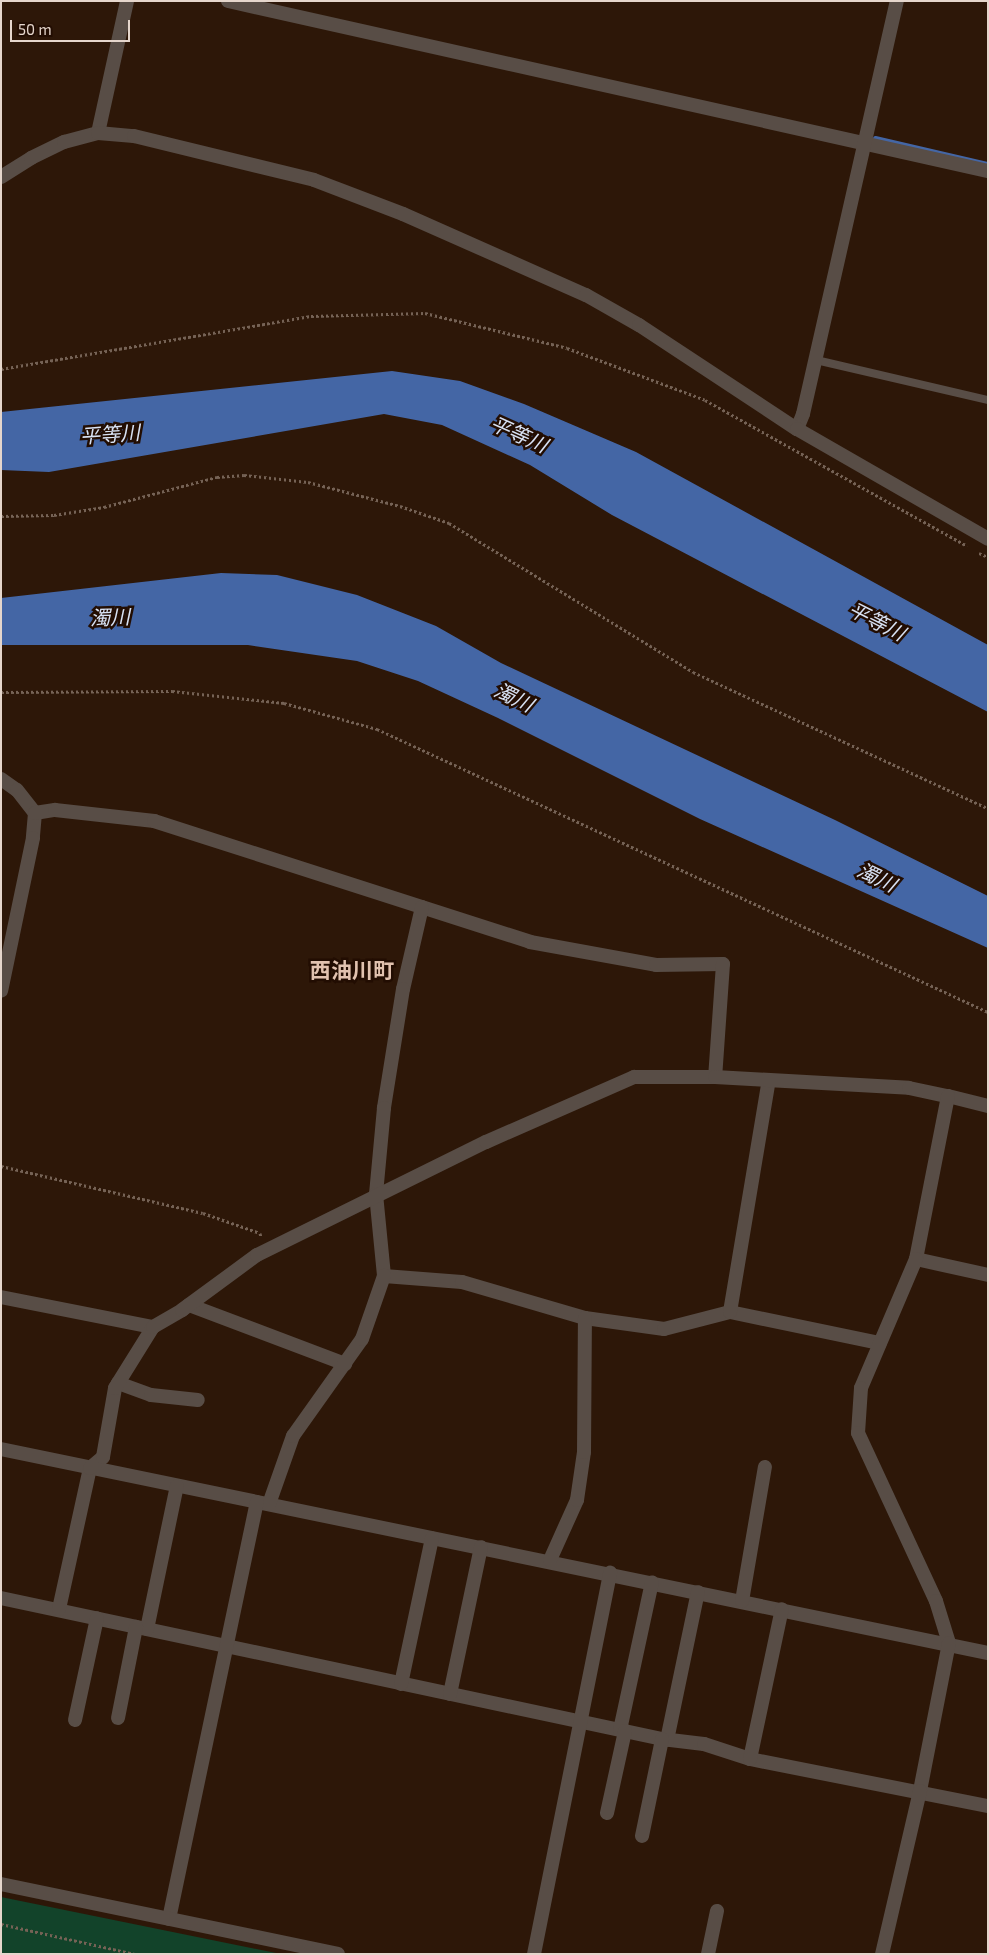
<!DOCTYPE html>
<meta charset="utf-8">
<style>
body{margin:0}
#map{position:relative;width:989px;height:1955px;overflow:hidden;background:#2d1708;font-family:"Exo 2","Noto Sans JP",sans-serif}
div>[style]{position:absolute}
.green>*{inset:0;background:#12432a}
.water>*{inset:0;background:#4466a5}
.stream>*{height:5px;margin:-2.5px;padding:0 2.5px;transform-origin:2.5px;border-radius:2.5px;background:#4466a5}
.path>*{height:3px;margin-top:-1.5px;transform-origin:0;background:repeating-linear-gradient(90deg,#756255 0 2.5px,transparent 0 5px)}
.service>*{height:8px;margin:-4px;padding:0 4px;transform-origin:4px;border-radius:4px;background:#584d46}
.minor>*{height:14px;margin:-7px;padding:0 7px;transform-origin:7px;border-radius:7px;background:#584d46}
.tertiary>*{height:14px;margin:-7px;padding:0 7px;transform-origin:7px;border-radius:7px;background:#584d46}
span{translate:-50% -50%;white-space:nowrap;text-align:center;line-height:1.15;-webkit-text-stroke:5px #220d02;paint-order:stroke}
.water-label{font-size:20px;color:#d8e2f4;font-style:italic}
.quarter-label{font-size:21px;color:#e1c2af;font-weight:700}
.frame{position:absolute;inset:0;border:2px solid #e5d6cc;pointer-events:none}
.scale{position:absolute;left:10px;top:20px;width:120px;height:22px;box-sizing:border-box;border:2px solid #e5d6cc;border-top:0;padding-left:6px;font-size:15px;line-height:18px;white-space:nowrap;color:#e5d6cc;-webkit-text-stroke:4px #220d02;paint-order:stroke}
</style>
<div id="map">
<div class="green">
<i style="clip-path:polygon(1px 1897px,281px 1954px,1px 1954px)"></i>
</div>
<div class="water">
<i style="clip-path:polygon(392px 371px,460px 381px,524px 404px,636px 452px,988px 645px,988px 712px,612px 515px,530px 465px,442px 425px,384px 414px,49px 472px,1px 470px,1px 412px)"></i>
<i style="clip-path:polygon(221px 573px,277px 575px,357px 595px,436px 626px,501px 663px,835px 820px,988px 896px,988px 948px,700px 819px,498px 718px,418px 681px,357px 661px,248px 645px,1px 645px,1px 598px)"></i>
</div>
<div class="stream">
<i style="left:875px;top:138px;width:116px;rotate:13deg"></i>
</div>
<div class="path">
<i style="left:1px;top:369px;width:314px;rotate:-9.7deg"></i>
<i style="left:311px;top:316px;width:114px;rotate:-1.5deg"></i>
<i style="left:425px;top:313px;width:146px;rotate:13.8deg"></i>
<i style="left:567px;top:348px;width:147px;rotate:20.6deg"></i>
<i style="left:705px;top:400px;width:300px;rotate:29.1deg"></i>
<i style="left:1px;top:516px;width:53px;rotate:-1.1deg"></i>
<i style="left:54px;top:515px;width:51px;rotate:-9.1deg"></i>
<i style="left:104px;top:507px;width:117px;rotate:-14.9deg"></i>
<i style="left:217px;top:477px;width:27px;rotate:-4deg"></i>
<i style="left:244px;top:475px;width:64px;rotate:6.2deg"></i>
<i style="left:308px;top:482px;width:95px;rotate:14.6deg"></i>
<i style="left:400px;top:506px;width:52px;rotate:19.1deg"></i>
<i style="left:449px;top:523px;width:286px;rotate:31.4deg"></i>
<i style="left:693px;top:672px;width:325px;rotate:24.8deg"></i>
<i style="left:979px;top:553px;width:10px;rotate:24deg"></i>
<i style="left:1px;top:692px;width:171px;rotate:-0.3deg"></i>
<i style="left:172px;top:691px;width:113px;rotate:6.1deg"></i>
<i style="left:284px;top:703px;width:97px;rotate:15.6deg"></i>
<i style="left:377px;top:729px;width:673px;rotate:24.85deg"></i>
<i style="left:1px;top:1166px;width:207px;rotate:13.1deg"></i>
<i style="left:203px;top:1213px;width:60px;rotate:19.3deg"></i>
<i style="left:260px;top:1233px;width:4px;rotate:76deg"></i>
<i style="left:1px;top:1924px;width:137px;rotate:12.6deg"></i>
</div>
<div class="service">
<i style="left:816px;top:360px;width:177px;rotate:13.1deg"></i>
</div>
<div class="minor">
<i style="left:228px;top:1px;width:779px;rotate:12.61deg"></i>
<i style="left:98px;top:133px;width:135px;rotate:-77.6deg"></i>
<i style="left:797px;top:429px;width:16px;rotate:-68deg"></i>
<i style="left:803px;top:414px;width:424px;rotate:-77.2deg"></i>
<i style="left:1px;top:779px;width:19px;rotate:35deg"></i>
<i style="left:17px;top:790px;width:29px;rotate:52deg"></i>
<i style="left:35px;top:813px;width:25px;rotate:95deg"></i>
<i style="left:33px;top:838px;width:156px;rotate:101.8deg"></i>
<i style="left:35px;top:813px;width:20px;rotate:-9deg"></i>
<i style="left:55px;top:810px;width:100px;rotate:6.3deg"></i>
<i style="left:154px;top:821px;width:395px;rotate:17.8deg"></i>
<i style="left:530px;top:942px;width:128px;rotate:10.3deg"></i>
<i style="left:656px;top:965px;width:67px;rotate:-0.9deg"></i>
<i style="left:723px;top:964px;width:113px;rotate:94deg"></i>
<i style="left:422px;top:907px;width:84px;rotate:103deg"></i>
<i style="left:403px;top:989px;width:121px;rotate:99.1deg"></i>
<i style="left:384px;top:1108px;width:86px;rotate:95.3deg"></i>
<i style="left:376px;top:1194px;width:82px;rotate:84.4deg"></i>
<i style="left:384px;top:1276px;width:78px;rotate:4.4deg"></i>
<i style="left:462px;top:1282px;width:128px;rotate:16.3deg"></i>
<i style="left:585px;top:1318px;width:80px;rotate:7.9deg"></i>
<i style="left:664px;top:1329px;width:68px;rotate:-14.4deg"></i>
<i style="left:730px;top:1312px;width:153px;rotate:11.7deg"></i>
<i style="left:948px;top:1096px;width:41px;rotate:14deg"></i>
<i style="left:916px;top:1259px;width:74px;rotate:12.5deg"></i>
<i style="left:1px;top:1297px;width:155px;rotate:11.2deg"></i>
<i style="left:189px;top:1305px;width:167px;rotate:20.7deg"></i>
<i style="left:730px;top:1312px;width:235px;rotate:-80.5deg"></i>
<i style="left:118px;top:1383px;width:35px;rotate:20deg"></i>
<i style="left:151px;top:1395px;width:47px;rotate:6.1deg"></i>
<i style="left:1px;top:1449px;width:1008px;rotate:11.68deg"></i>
<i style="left:269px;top:1504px;width:72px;rotate:-70.6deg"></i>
<i style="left:293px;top:1436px;width:119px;rotate:-54.6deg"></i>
<i style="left:362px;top:1339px;width:67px;rotate:-70.8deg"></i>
<i style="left:550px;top:1560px;width:66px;rotate:-65.8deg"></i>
<i style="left:577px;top:1500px;width:49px;rotate:-81.7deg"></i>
<i style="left:584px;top:1452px;width:134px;rotate:-89.6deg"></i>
<i style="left:1px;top:1598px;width:676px;rotate:12.04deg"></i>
<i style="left:662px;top:1739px;width:42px;rotate:6.8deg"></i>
<i style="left:704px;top:1744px;width:48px;rotate:18.1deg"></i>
<i style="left:750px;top:1759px;width:243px;rotate:11.2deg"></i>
<i style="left:742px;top:1601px;width:136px;rotate:-80.3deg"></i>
<i style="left:59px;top:1609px;width:144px;rotate:-77.6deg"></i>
<i style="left:90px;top:1468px;width:17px;rotate:-40deg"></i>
<i style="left:103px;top:1457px;width:70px;rotate:-80.1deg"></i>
<i style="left:115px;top:1388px;width:72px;rotate:-58.1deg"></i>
<i style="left:153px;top:1327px;width:34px;rotate:-30deg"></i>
<i style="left:182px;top:1310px;width:93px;rotate:-36.3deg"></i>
<i style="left:257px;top:1255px;width:255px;rotate:-26.3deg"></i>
<i style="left:486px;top:1142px;width:162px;rotate:-23.7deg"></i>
<i style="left:634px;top:1077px;width:81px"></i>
<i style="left:715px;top:1077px;width:194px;rotate:3.2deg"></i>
<i style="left:909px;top:1088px;width:40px;rotate:12deg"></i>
<i style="left:948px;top:1096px;width:166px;rotate:101.1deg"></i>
<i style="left:916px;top:1259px;width:140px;rotate:113.1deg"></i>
<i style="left:861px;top:1388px;width:45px;rotate:93.8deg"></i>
<i style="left:858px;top:1433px;width:185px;rotate:65.1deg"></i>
<i style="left:936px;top:1601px;width:44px;rotate:72.8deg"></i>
<i style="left:949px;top:1643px;width:151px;rotate:101.1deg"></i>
<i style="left:920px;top:1791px;width:167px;rotate:103.1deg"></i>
<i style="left:147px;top:1629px;width:146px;rotate:-78.2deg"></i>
<i style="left:401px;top:1684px;width:149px;rotate:-78deg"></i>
<i style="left:450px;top:1694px;width:150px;rotate:-78.1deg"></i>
<i style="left:118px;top:1718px;width:93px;rotate:-78.8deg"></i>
<i style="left:75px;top:1720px;width:104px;rotate:-77.8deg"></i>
<i style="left:620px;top:1730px;width:151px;rotate:-77.8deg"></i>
<i style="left:667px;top:1740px;width:151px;rotate:-78.2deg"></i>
<i style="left:750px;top:1759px;width:153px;rotate:-78deg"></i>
<i style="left:607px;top:1813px;width:84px;rotate:-77.6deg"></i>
<i style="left:642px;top:1836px;width:99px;rotate:-78.3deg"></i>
<i style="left:169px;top:1919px;width:426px;rotate:-78.1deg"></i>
<i style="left:534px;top:1954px;width:389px;rotate:-78.7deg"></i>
<i style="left:708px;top:1954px;width:44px;rotate:-78.2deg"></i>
</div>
<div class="tertiary">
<i style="left:1px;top:177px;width:36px;rotate:-32deg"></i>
<i style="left:31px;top:158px;width:37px;rotate:-26deg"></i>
<i style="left:64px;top:142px;width:35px;rotate:-15deg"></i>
<i style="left:98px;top:133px;width:36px;rotate:5deg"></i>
<i style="left:134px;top:136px;width:185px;rotate:13.7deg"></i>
<i style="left:314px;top:180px;width:95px;rotate:20.9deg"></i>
<i style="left:403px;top:214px;width:200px;rotate:23.9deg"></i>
<i style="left:586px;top:295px;width:61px;rotate:29.5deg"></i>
<i style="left:639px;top:325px;width:189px;rotate:33.4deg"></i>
<i style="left:797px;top:429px;width:220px;rotate:29.9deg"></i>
<i style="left:1px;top:1884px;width:344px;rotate:11.7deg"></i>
</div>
<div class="water-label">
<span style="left:110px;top:434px;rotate:-4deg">平等川</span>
<span style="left:519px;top:434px;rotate:24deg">平等川</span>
<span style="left:110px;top:617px;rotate:-2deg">濁川</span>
<span style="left:877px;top:621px;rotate:27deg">平等川</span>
<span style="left:514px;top:697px;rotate:26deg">濁川</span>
<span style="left:877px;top:877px;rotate:26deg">濁川</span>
</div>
<div class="quarter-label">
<span style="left:352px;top:970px">西油川町</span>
</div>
<div class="frame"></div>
<div class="scale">50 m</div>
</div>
